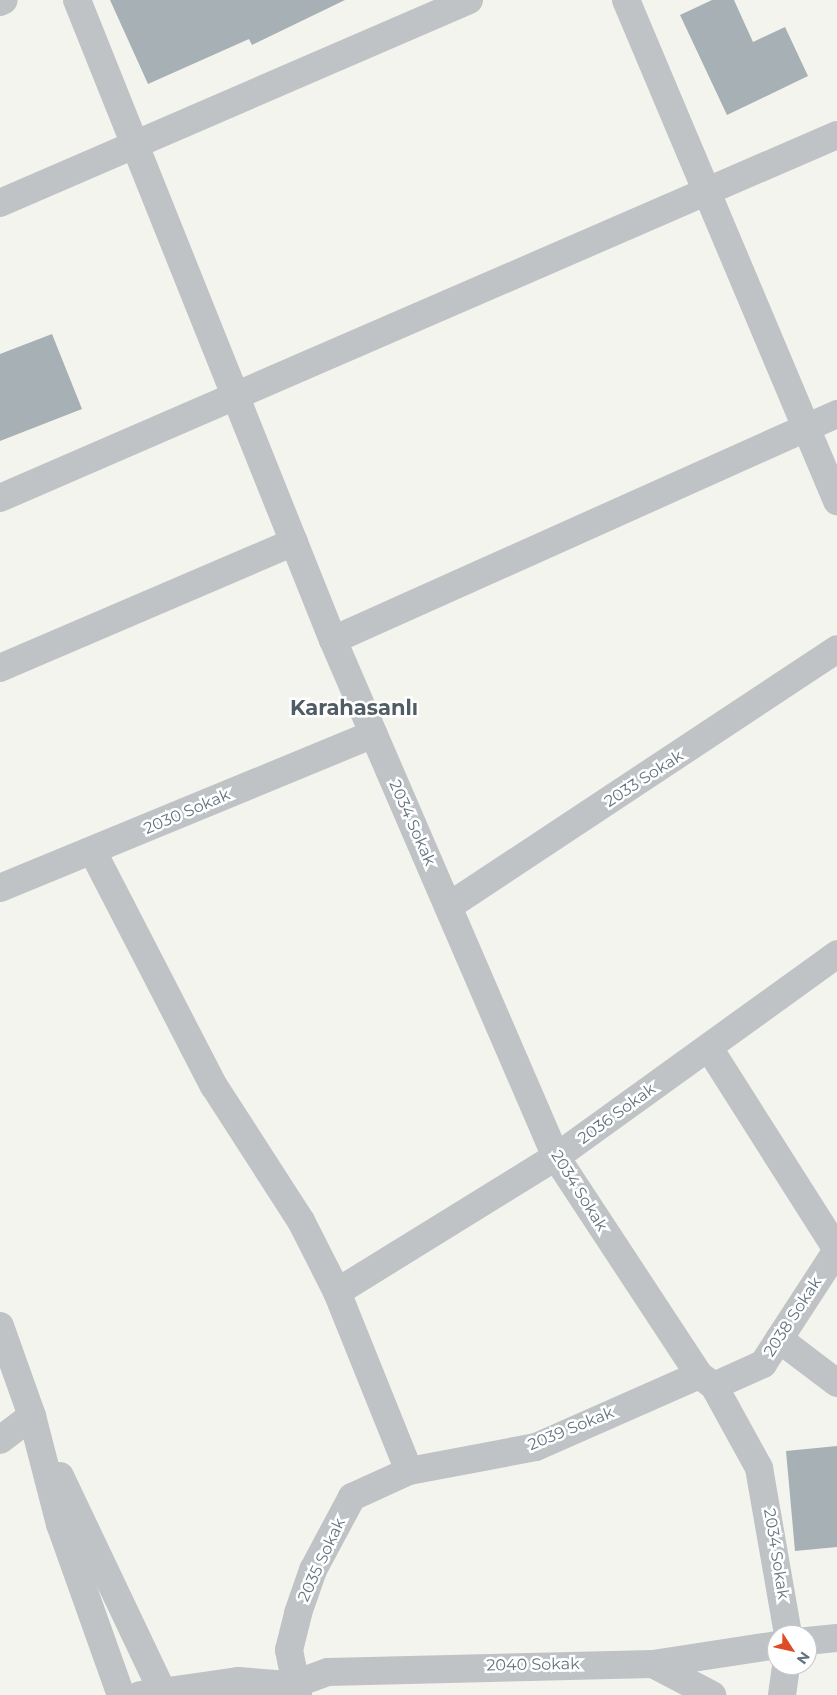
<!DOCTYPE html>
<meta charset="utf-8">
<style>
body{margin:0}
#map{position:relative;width:837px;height:1695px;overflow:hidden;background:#f4f4ef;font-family:Montserrat,sans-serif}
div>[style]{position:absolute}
.building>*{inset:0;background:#a7b0b4}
.minor>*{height:28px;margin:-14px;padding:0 14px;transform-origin:14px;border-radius:14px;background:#bfc3c6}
span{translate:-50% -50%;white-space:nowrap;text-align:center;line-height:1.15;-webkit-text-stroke:5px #fff;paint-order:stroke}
.street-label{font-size:16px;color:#637480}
.district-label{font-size:21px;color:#515d65;font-weight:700}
.north{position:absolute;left:767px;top:1625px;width:50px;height:50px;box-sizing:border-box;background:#fff;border:1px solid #c1c7cc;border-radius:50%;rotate:125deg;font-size:14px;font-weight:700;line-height:20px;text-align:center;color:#637480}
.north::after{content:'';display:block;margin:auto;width:18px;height:22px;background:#de4c25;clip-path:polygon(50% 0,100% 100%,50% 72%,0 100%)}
</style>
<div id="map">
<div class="building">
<i style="clip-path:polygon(110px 0,345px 0,252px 45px,249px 39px,148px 84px)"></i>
<i style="clip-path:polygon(712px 0,734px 0,753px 42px,785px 27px,808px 76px,727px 115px,680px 15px)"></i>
<i style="clip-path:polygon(52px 334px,82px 409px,0 441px,0 354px)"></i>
<i style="clip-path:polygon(837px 1446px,837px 1547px,795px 1551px,786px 1451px)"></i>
</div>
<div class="minor">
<i style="left:77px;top:0;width:689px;rotate:68.2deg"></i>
<i style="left:333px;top:640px;width:563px;rotate:66.67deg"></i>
<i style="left:556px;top:1157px;width:261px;rotate:56.7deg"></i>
<i style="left:699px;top:1375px;width:19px;rotate:36deg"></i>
<i style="left:714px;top:1386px;width:94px;rotate:61.2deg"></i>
<i style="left:759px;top:1468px;width:169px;rotate:80.1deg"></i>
<i style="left:626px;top:0;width:544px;rotate:67.16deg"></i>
<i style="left:0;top:2px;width:4px;rotate:-27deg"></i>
<i style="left:0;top:203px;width:511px;rotate:-23.4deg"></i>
<i style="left:0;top:498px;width:912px;rotate:-23.45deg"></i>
<i style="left:333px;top:640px;width:552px;rotate:-24.15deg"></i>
<i style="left:0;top:668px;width:320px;rotate:-23.2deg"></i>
<i style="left:93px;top:852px;width:263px;rotate:62.7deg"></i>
<i style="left:214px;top:1086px;width:161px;rotate:57.2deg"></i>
<i style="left:301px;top:1221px;width:80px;rotate:63.1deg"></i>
<i style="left:337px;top:1292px;width:193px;rotate:68.1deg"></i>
<i style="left:0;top:888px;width:404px;rotate:-22.4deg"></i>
<i style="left:449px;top:906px;width:465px;rotate:-33.5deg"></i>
<i style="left:709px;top:1048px;width:239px;rotate:57.6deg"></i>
<i style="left:337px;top:1292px;width:257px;rotate:-31.7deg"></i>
<i style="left:556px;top:1157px;width:347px;rotate:-35.8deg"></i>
<i style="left:0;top:1326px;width:96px;rotate:70.4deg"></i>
<i style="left:32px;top:1416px;width:112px;rotate:75.5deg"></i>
<i style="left:60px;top:1524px;width:182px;rotate:70.4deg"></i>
<i style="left:779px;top:1339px;width:73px;rotate:37.2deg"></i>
<i style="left:714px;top:1386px;width:54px;rotate:-24.2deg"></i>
<i style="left:763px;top:1364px;width:136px;rotate:-57deg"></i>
<i style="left:0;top:1440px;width:40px;rotate:-37deg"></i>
<i style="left:60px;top:1476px;width:242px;rotate:64.6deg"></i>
<i style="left:807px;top:1641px;width:30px;rotate:-6deg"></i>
<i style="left:653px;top:1664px;width:67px;rotate:27.7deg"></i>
<i style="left:140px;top:1695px;width:99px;rotate:-8.1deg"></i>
<i style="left:238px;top:1681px;width:51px;rotate:4.5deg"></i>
<i style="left:265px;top:1695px;width:67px;rotate:-20.1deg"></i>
<i style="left:328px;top:1672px;width:325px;rotate:-1.4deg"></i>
<i style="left:653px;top:1664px;width:125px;rotate:-8.7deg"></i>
<i style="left:298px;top:1695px;width:46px;rotate:-101.3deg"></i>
<i style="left:289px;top:1650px;width:38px;rotate:-76deg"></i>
<i style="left:298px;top:1613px;width:46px;rotate:-70.8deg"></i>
<i style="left:313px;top:1570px;width:83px;rotate:-61.9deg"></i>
<i style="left:352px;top:1497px;width:63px;rotate:-24.5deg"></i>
<i style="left:409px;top:1471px;width:129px;rotate:-10.7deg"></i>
<i style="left:536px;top:1447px;width:178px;rotate:-23.8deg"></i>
<i style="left:782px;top:1695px;width:30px;rotate:-82deg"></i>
</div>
<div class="street-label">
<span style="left:644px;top:779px;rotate:-33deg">2033 Sokak</span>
<span style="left:187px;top:812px;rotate:-23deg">2030 Sokak</span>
<span style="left:412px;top:823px;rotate:66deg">2034 Sokak</span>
<span style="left:617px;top:1114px;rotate:-36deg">2036 Sokak</span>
<span style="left:579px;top:1191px;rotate:58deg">2034 Sokak</span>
<span style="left:793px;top:1317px;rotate:-57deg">2038 Sokak</span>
<span style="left:571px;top:1429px;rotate:-22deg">2039 Sokak</span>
<span style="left:776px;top:1554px;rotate:81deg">2034 Sokak</span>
<span style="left:322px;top:1560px;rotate:-65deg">2035 Sokak</span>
<span style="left:533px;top:1665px;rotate:-1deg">2040 Sokak</span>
</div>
<div class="district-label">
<span style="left:354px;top:708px">Karahasanlı</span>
</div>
<div class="north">N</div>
</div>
